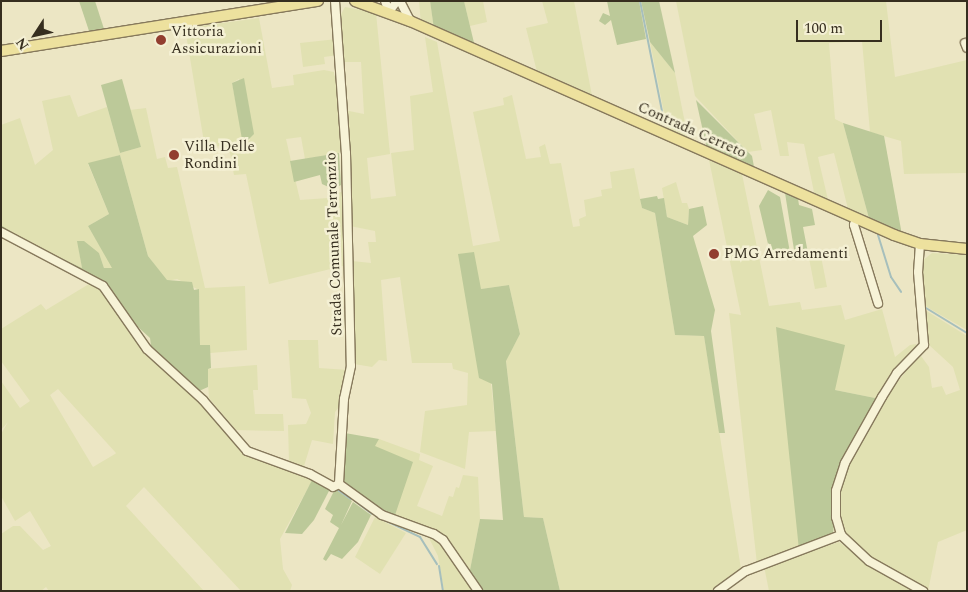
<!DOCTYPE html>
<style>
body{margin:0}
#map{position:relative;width:968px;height:592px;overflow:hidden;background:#ece6c4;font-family:Spectral,serif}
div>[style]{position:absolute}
.farmland>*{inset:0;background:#e1e1b2}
.green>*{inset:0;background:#bcc999}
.stream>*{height:2px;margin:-1px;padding:0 1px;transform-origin:1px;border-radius:1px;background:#a6bfbc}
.roads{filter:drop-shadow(1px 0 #86795c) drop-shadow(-1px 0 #86795c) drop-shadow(0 1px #86795c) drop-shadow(0 -1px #86795c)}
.minor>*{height:8px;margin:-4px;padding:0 4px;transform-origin:4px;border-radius:4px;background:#f7f3d7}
.major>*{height:10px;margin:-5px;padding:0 5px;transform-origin:5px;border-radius:5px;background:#ede19e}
.dots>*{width:14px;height:14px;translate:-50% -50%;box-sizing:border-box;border:2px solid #f4f0d4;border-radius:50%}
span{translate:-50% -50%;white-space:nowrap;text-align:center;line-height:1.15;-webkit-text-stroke:5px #f4f0d4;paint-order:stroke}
.poi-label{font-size:15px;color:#362e1f}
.left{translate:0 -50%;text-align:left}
.street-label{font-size:15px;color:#362e1f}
.frame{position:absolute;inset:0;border:2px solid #362e1f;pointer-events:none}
.north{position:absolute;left:10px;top:10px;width:50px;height:50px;-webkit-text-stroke:4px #f4f0d4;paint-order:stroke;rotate:235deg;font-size:14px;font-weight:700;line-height:20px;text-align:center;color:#362e1f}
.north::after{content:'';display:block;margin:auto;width:18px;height:22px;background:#362e1f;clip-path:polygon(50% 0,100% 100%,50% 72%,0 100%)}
.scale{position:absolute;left:796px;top:20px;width:86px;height:22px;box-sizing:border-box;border:2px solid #362e1f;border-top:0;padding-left:6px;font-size:15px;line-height:18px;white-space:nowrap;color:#362e1f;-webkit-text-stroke:4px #f4f0d4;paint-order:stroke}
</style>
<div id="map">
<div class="farmland">
<i style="clip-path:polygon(419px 1px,430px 1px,434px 29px,421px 24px)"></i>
<i style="clip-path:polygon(464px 1px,483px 1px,487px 22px,470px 26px)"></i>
<i style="clip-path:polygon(542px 1px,574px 1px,593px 101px,538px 76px,526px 28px,548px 23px)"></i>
<i style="clip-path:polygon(676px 1px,886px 1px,895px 77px,967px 60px,967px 173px,904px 174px,901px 141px,870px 132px,862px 41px,829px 43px,835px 119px,843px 123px,870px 222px,849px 213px,834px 153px,818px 157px,829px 204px,815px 197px,804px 144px,787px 142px,789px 156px,780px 156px,771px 110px,754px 114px,762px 150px,748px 152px,695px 96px)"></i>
<i style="clip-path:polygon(345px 7px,376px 13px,390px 154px,367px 158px,371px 199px,396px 196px,391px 153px,414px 150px,410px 96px,433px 92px,425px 37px,437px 42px,473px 246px,500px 241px,473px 112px,504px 105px,503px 98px,512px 95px,526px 159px,541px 157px,539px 147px,545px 144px,550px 164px,561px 163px,573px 227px,580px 226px,579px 219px,586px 216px,584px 200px,602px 196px,601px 190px,612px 188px,610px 172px,634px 168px,642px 208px,655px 213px,675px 335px,704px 336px,741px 569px,715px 591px,560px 591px,543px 518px,524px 517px,506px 360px,520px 334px,509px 285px,481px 289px,496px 431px,469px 432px,465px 469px,420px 452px,425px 411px,467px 405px,468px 373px,453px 369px,452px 363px,412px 363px,400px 277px,381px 280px,387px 361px,379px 360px,372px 367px,354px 364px,352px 261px,371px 263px,368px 242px,376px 242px,375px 231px,350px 226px,344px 110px,364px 114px,361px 62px,342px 62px,340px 16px)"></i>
<i style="clip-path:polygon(evenodd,259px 18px,272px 88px,294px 85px,293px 75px,324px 70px,334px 72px,334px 76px,337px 74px,343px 149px,339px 153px,305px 159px,301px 137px,286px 139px,300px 200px,328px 198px,345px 190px,347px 265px,269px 284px,246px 174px,234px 175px,230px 153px,221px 146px,205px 148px,185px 28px,259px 18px,239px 79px,250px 140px,244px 144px,232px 83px,239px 79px)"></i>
<i style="clip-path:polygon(337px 39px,338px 55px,324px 57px,325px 64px,303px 67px,300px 43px)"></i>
<i style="clip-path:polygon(650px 42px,675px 73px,689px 143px,668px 133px)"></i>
<i style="clip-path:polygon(70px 95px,78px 117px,107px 107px,120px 153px,141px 147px,130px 110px,146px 108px,157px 159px,165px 157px,168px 168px,177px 167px,205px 288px,245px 286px,247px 350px,210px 353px,210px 345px,200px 346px,199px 290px,177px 279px,167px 281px,148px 256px,120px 155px,88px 164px,109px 214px,88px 226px,113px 268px,104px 268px,99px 253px,90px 248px,79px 251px,82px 268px,27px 242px,1px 225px,1px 125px,20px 118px,35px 165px,53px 150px,42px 101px)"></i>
<i style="clip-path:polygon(709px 160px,742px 174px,769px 306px,800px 302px,802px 310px,841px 305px,845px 320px,882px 309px,895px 357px,910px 345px,916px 344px,918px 351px,880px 399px,835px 390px,799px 550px,757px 564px,729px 313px,741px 315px)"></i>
<i style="clip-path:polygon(676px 182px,682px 203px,687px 203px,689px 209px,688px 225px,667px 217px,662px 188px)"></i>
<i style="clip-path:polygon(820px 251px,827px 287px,815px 289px,808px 253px)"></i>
<i style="clip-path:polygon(932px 253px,967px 255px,967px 330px,925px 306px,922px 261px)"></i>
<i style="clip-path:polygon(evenodd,89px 284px,99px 289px,102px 287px,133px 334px,241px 447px,314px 477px,280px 539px,283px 569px,292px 585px,290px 591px,241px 591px,144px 487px,126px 506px,204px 591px,49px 591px,46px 587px,41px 591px,1px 591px,1px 534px,13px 526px,20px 526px,43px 550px,51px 546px,30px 511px,15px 521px,1px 496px,1px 434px,8px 422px,1px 430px,1px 381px,20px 408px,30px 401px,1px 361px,1px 329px,41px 304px,46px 310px,89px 284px,58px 389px,116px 453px,115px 454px,93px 467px,50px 395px,58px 389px)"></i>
<i style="clip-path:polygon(925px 310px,967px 336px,967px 530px,938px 542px,928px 591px,870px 559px,848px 540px,840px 512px,841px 484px,845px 473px,893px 388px,911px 365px,921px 356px,929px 367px,932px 388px,942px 386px,946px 395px,960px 390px,953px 367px,928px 344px)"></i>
<i style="clip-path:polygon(288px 340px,318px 340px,319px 368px,348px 370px,342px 403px,335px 412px,333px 444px,312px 440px,304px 466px,289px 462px,288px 425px,306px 424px,311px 413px,306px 399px,292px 398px)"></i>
<i style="clip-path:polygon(257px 365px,258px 390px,253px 390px,255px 414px,283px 414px,284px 431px,236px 430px,209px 398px,207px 369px)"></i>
<i style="clip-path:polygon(379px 439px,420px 454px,419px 460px,433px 466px,417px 506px,442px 516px,449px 496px,453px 497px,456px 487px,459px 488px,463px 475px,478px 477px,480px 519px,469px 575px,448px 543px,394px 518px,374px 446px)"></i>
<i style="clip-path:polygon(375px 517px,406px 533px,380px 574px,355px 557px)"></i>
<i style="clip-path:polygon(427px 534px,435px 536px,476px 591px,444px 591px,438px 556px)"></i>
<i style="clip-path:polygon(839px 542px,858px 556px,914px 591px,769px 591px,764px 566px)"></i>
</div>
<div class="green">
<i style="clip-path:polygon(79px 1px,95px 1px,105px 32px,90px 34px)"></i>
<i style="clip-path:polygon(430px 1px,464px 1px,475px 47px,434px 29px)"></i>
<i style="clip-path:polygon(607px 1px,639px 1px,646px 39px,617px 45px,611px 20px,605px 25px,599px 21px,603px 13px,610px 16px)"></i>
<i style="clip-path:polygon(641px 1px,659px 1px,675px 73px,650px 42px)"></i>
<i style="clip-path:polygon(244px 78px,254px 134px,243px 145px,232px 83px)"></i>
<i style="clip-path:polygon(122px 79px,141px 147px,120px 153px,101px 85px)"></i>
<i style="clip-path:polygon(696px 100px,752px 156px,755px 172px,707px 149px)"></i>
<i style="clip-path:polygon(843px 123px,884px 136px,902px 235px,870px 222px)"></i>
<i style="clip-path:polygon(339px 153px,341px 185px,333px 189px,322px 184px,320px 175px,294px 182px,290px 161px)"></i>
<i style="clip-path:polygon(120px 155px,148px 256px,167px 280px,192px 282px,194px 290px,199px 289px,200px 345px,210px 345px,211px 368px,208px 369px,208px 387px,199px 391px,167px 365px,151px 346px,150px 338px,138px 327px,134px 329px,103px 287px,1px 231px,1px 225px,27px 242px,82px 268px,77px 241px,84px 241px,99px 253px,104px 268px,112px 268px,88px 226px,109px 214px,88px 163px)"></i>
<i style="clip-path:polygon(768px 190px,780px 197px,791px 258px,787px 260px,785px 253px,773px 255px,771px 244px,768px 244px,759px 206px)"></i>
<i style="clip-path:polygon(785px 193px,798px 199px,799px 205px,812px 209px,815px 225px,803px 227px,808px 253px,795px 256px)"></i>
<i style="clip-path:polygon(657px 196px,658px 199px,664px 198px,667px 217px,688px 225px,689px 209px,703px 206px,707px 225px,693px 236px,715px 310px,711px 331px,725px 433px,719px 433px,704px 336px,675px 335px,655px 213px,642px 208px,640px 199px)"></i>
<i style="clip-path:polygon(474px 252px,481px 289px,509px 285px,520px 334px,506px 361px,524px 517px,543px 518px,560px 591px,480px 591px,469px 575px,480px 519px,503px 520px,492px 384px,479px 378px,458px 254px)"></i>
<i style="clip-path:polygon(776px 327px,845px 345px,835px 390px,880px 399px,842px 465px,833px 533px,831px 537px,799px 550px)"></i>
<i style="clip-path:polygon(345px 433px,379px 439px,375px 446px,413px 462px,394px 518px,343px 482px)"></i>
<i style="clip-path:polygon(312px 480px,330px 489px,314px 520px,302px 534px,285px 533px)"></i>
<i style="clip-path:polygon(335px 489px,352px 501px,341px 525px,353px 502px,371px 515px,358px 542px,342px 559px,331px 554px,326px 561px,323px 559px,339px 528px,330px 522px,333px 515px,325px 509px)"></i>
</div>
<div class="stream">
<i style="left:640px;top:1px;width:122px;rotate:78.7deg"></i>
<i style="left:878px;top:235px;width:44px;rotate:72.8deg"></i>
<i style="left:891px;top:277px;width:18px;rotate:56deg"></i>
<i style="left:110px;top:290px;width:70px;rotate:54.9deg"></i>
<i style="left:926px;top:308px;width:48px;rotate:31.4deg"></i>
<i style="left:209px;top:402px;width:28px;rotate:48deg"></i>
<i style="left:335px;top:488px;width:19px;rotate:35deg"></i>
<i style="left:355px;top:501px;width:21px;rotate:37deg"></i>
<i style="left:376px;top:516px;width:49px;rotate:25.5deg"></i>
<i style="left:420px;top:537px;width:32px;rotate:58deg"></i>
<i style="left:439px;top:566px;width:25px;rotate:81deg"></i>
</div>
<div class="roads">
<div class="minor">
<i style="left:335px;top:1px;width:152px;rotate:85.9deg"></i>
<i style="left:346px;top:153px;width:213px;rotate:88.7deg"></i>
<i style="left:351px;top:366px;width:34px;rotate:102deg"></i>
<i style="left:344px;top:399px;width:85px;rotate:93.4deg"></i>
<i style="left:385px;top:1px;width:12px;rotate:70deg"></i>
<i style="left:389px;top:12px;width:14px;rotate:-54deg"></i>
<i style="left:400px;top:1px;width:22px;rotate:63deg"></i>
<i style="left:965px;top:43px;width:5px;rotate:68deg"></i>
<i style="left:856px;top:218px;width:7px;rotate:106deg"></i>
<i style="left:854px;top:225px;width:82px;rotate:72.9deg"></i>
<i style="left:1px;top:232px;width:115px;rotate:27.9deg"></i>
<i style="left:103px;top:286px;width:77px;rotate:55.1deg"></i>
<i style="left:147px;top:349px;width:76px;rotate:42.3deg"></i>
<i style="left:203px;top:400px;width:67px;rotate:49.2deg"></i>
<i style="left:247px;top:451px;width:67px;rotate:20.1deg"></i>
<i style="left:310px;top:474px;width:26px;rotate:29deg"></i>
<i style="left:333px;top:487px;width:7px;rotate:-27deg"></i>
<i style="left:339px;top:484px;width:53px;rotate:35.8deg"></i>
<i style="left:382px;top:515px;width:55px;rotate:20.1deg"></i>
<i style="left:434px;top:534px;width:11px;rotate:34deg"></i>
<i style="left:443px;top:540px;width:62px;rotate:55.5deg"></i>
<i style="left:920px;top:244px;width:28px;rotate:94deg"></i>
<i style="left:918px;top:272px;width:73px;rotate:85.3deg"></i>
<i style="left:924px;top:345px;width:39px;rotate:134deg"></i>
<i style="left:897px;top:373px;width:28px;rotate:122deg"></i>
<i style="left:882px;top:397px;width:76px;rotate:119.3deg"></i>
<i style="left:845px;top:463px;width:29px;rotate:108deg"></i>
<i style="left:836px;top:491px;width:26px;rotate:90deg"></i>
<i style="left:836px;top:517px;width:19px;rotate:74deg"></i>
<i style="left:841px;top:535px;width:38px;rotate:43deg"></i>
<i style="left:869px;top:561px;width:62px;rotate:29.1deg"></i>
<i style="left:718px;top:591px;width:34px;rotate:-36deg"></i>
<i style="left:746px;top:571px;width:102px;rotate:-20.8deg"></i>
</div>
<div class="major">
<i style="left:355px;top:1px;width:59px;rotate:20deg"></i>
<i style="left:410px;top:21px;width:529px;rotate:23.85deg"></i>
<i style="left:894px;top:235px;width:28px;rotate:19deg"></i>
<i style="left:920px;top:244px;width:47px;rotate:6.1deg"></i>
<i style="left:1px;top:51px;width:321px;rotate:-9deg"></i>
</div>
</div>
<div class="dots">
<i style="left:161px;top:40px;background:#923e2f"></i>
<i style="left:174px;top:155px;background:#923e2f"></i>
<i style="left:714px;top:254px;background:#923e2f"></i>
</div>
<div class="poi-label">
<span class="left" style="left:171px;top:40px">Vittoria<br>Assicurazioni</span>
<span class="left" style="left:184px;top:155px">Villa Delle<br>Rondini</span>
<span class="left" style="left:724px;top:254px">PMG Arredamenti</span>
</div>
<div class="street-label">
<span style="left:692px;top:130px;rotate:24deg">Contrada Cerreto</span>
<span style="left:334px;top:244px;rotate:-92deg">Strada Comunale Terronzio</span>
</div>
<div class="frame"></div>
<div class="north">N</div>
<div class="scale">100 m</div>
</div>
